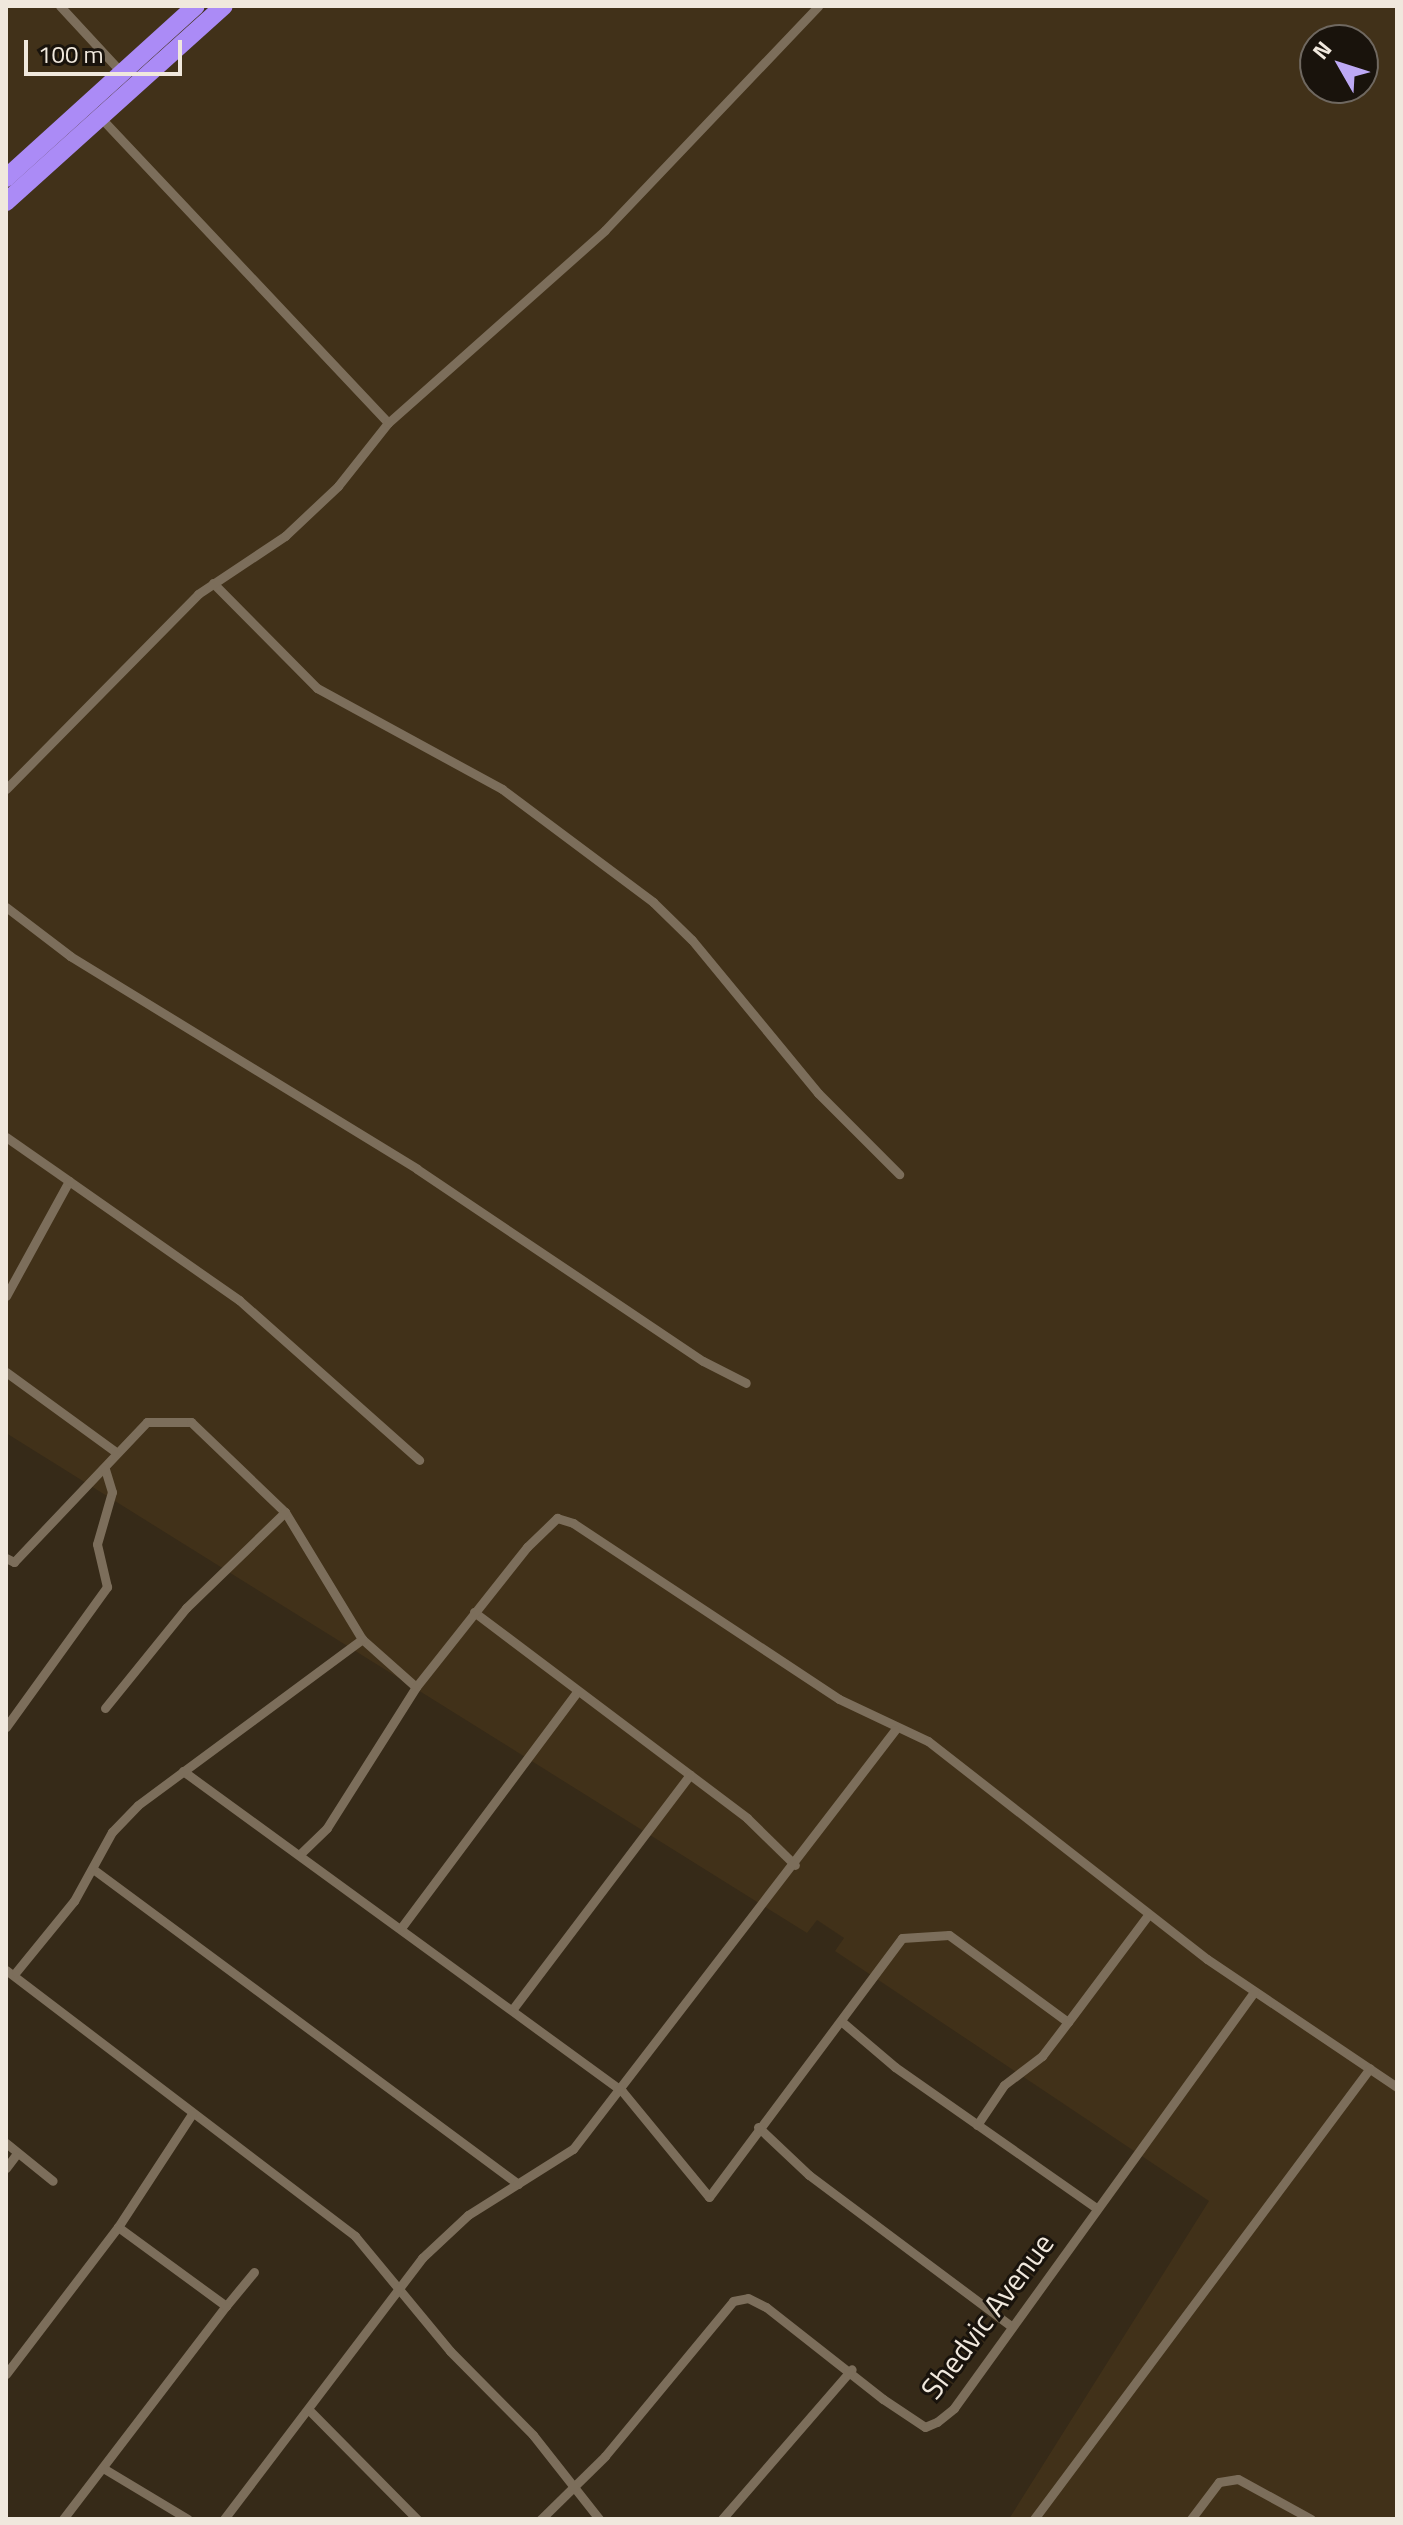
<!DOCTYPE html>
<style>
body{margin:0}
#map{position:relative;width:1403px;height:2525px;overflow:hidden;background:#362a18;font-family:"Titillium Web",sans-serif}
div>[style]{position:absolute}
.built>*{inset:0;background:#413119}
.street>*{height:9px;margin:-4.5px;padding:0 4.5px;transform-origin:4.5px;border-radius:4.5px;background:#7c6e5b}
.highway>*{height:18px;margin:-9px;padding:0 9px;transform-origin:9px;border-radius:9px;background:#ab8bf6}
span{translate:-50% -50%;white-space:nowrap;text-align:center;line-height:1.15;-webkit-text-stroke:6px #19130c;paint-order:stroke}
.street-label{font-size:30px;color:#f0e8dd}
.frame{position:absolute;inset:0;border:8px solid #f0e8dd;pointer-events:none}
.north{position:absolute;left:1299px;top:24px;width:80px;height:80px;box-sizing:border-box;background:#19130c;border:2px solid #6f6860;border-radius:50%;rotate:309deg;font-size:22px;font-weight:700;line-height:32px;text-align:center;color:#f0e8dd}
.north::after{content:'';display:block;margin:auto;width:28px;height:36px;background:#bda9f5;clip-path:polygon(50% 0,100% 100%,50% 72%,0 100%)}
.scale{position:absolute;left:24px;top:40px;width:158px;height:36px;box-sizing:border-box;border:4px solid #f0e8dd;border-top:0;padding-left:10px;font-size:24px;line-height:28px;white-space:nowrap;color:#f0e8dd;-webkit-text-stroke:6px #19130c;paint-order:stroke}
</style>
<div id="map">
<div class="built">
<i style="clip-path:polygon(evenodd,6px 6px,1397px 6px,1397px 2519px,1009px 2519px,1209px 2201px,835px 1951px,844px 1938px,817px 1920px,807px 1933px,6px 1433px,6px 6px,1315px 40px,1363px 40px,1363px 88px,1315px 88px,1315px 40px)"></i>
</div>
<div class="street">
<i style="left:60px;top:6px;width:93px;rotate:47.2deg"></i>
<i style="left:100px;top:117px;width:420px;rotate:46.7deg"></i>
<i style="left:213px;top:583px;width:148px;rotate:45.3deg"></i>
<i style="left:317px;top:688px;width:211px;rotate:28.6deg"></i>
<i style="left:502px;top:789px;width:189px;rotate:36.8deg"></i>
<i style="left:653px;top:902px;width:54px;rotate:44.3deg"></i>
<i style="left:692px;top:940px;width:198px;rotate:50.5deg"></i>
<i style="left:818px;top:1093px;width:115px;rotate:45deg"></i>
<i style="left:6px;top:789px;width:274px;rotate:-45.4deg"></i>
<i style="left:198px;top:594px;width:105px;rotate:-33.7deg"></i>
<i style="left:285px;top:536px;width:73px;rotate:-43.3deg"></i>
<i style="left:338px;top:486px;width:80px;rotate:-51.6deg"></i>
<i style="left:388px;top:423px;width:290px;rotate:-41.6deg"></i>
<i style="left:605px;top:230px;width:309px;rotate:-46.4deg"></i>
<i style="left:6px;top:907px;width:81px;rotate:37.4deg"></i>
<i style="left:70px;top:956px;width:407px;rotate:31.5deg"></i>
<i style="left:417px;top:1169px;width:344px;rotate:33.9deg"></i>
<i style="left:703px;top:1361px;width:48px;rotate:27.1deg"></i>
<i style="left:6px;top:1137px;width:77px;rotate:34.9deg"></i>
<i style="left:6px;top:1296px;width:131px;rotate:-61.3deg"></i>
<i style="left:69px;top:1181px;width:208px;rotate:35deg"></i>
<i style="left:239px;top:1300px;width:241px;rotate:41.6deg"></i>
<i style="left:6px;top:1372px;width:137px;rotate:36.1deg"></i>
<i style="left:6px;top:1558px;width:9px;rotate:27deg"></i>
<i style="left:14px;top:1562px;width:193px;rotate:-46.5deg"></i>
<i style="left:147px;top:1422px;width:44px"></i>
<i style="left:191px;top:1422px;width:130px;rotate:43.8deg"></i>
<i style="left:285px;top:1512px;width:149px;rotate:58.8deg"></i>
<i style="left:362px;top:1639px;width:72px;rotate:41.6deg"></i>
<i style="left:416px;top:1687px;width:167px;rotate:122.3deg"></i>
<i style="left:327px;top:1828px;width:37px;rotate:136deg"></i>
<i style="left:474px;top:1612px;width:342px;rotate:37deg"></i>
<i style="left:747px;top:1818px;width:67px;rotate:44.4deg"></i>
<i style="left:416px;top:1687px;width:179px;rotate:-51.6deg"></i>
<i style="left:527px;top:1547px;width:42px;rotate:-44deg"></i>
<i style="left:557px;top:1518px;width:17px;rotate:17deg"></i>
<i style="left:573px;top:1523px;width:319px;rotate:33.5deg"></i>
<i style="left:839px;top:1699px;width:98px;rotate:25.3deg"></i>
<i style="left:928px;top:1741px;width:354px;rotate:38deg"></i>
<i style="left:1207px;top:1959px;width:229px;rotate:34deg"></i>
<i style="left:105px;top:1708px;width:129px;rotate:-51deg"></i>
<i style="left:186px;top:1608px;width:138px;rotate:-44.1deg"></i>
<i style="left:6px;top:1727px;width:173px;rotate:-54.2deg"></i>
<i style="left:107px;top:1587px;width:44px;rotate:-103.1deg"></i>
<i style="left:97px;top:1544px;width:54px;rotate:-73.9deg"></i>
<i style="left:112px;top:1492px;width:24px;rotate:-107deg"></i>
<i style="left:183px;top:1771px;width:543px;rotate:36.09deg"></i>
<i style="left:622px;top:2091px;width:137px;rotate:50.6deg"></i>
<i style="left:709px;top:2197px;width:323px;rotate:-53.3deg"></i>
<i style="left:902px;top:1938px;width:47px;rotate:-3.7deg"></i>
<i style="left:949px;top:1935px;width:147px;rotate:36.2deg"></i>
<i style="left:1068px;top:2022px;width:134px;rotate:-53.2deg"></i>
<i style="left:93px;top:1869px;width:529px;rotate:36.54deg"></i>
<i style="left:401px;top:1928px;width:294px;rotate:-53.3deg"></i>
<i style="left:6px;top:1970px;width:439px;rotate:37.3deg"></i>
<i style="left:355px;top:2236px;width:149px;rotate:50.4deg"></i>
<i style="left:450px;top:2351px;width:118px;rotate:45.3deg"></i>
<i style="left:533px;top:2435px;width:107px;rotate:51.8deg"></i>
<i style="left:16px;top:1972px;width:92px;rotate:-50.8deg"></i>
<i style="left:74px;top:1901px;width:79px;rotate:-61.2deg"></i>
<i style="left:112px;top:1832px;width:37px;rotate:-46deg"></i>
<i style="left:138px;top:1805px;width:279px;rotate:-36.5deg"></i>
<i style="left:512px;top:2010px;width:295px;rotate:-52.9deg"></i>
<i style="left:841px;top:2021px;width:71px;rotate:40.4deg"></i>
<i style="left:895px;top:2067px;width:246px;rotate:35deg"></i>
<i style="left:977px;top:2125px;width:48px;rotate:-56deg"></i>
<i style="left:1004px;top:2085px;width:48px;rotate:-37.3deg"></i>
<i style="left:1042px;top:2056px;width:43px;rotate:-52.6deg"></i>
<i style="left:758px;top:2127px;width:70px;rotate:43.3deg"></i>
<i style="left:809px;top:2175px;width:252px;rotate:36.8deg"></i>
<i style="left:6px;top:2143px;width:60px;rotate:39deg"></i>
<i style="left:6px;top:2168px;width:15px;rotate:-53deg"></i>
<i style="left:226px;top:2306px;width:44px;rotate:-50.5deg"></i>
<i style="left:6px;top:2374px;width:185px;rotate:-52.7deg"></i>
<i style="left:118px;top:2227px;width:135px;rotate:-56.8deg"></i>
<i style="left:311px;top:2412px;width:151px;rotate:45.3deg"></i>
<i style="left:103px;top:2468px;width:99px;rotate:31deg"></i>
<i style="left:63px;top:2519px;width:268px;rotate:-52.6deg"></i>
<i style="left:226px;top:2306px;width:134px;rotate:-143.8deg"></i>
<i style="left:224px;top:2519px;width:328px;rotate:-52.8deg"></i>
<i style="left:422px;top:2258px;width:63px;rotate:-43.1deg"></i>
<i style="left:468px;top:2215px;width:124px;rotate:-32.2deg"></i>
<i style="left:573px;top:2149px;width:528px;rotate:-52.46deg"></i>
<i style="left:541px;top:2519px;width:90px;rotate:-44.5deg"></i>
<i style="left:605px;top:2456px;width:201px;rotate:-50.4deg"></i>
<i style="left:733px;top:2301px;width:15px;rotate:-11deg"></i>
<i style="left:748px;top:2298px;width:20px;rotate:27deg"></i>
<i style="left:766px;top:2307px;width:149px;rotate:38.2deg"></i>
<i style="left:883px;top:2399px;width:50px;rotate:33.7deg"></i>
<i style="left:925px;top:2427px;width:13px;rotate:-23deg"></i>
<i style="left:937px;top:2422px;width:22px;rotate:-39deg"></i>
<i style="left:954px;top:2408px;width:513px;rotate:-54.2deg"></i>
<i style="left:722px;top:2519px;width:198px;rotate:-49.1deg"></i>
<i style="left:1034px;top:2519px;width:562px;rotate:-53.31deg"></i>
<i style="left:1191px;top:2519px;width:46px;rotate:-52.9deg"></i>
<i style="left:1219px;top:2482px;width:19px;rotate:-9deg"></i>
<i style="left:1238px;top:2479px;width:83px;rotate:28.7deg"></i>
</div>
<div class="highway">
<i style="left:6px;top:178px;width:256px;rotate:-42.2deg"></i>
<i style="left:6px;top:202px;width:293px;rotate:-42deg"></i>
</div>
<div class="street-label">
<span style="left:987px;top:2316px;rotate:-53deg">Shedvic Avenue</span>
</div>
<div class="frame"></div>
<div class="north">N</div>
<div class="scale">100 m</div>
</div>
